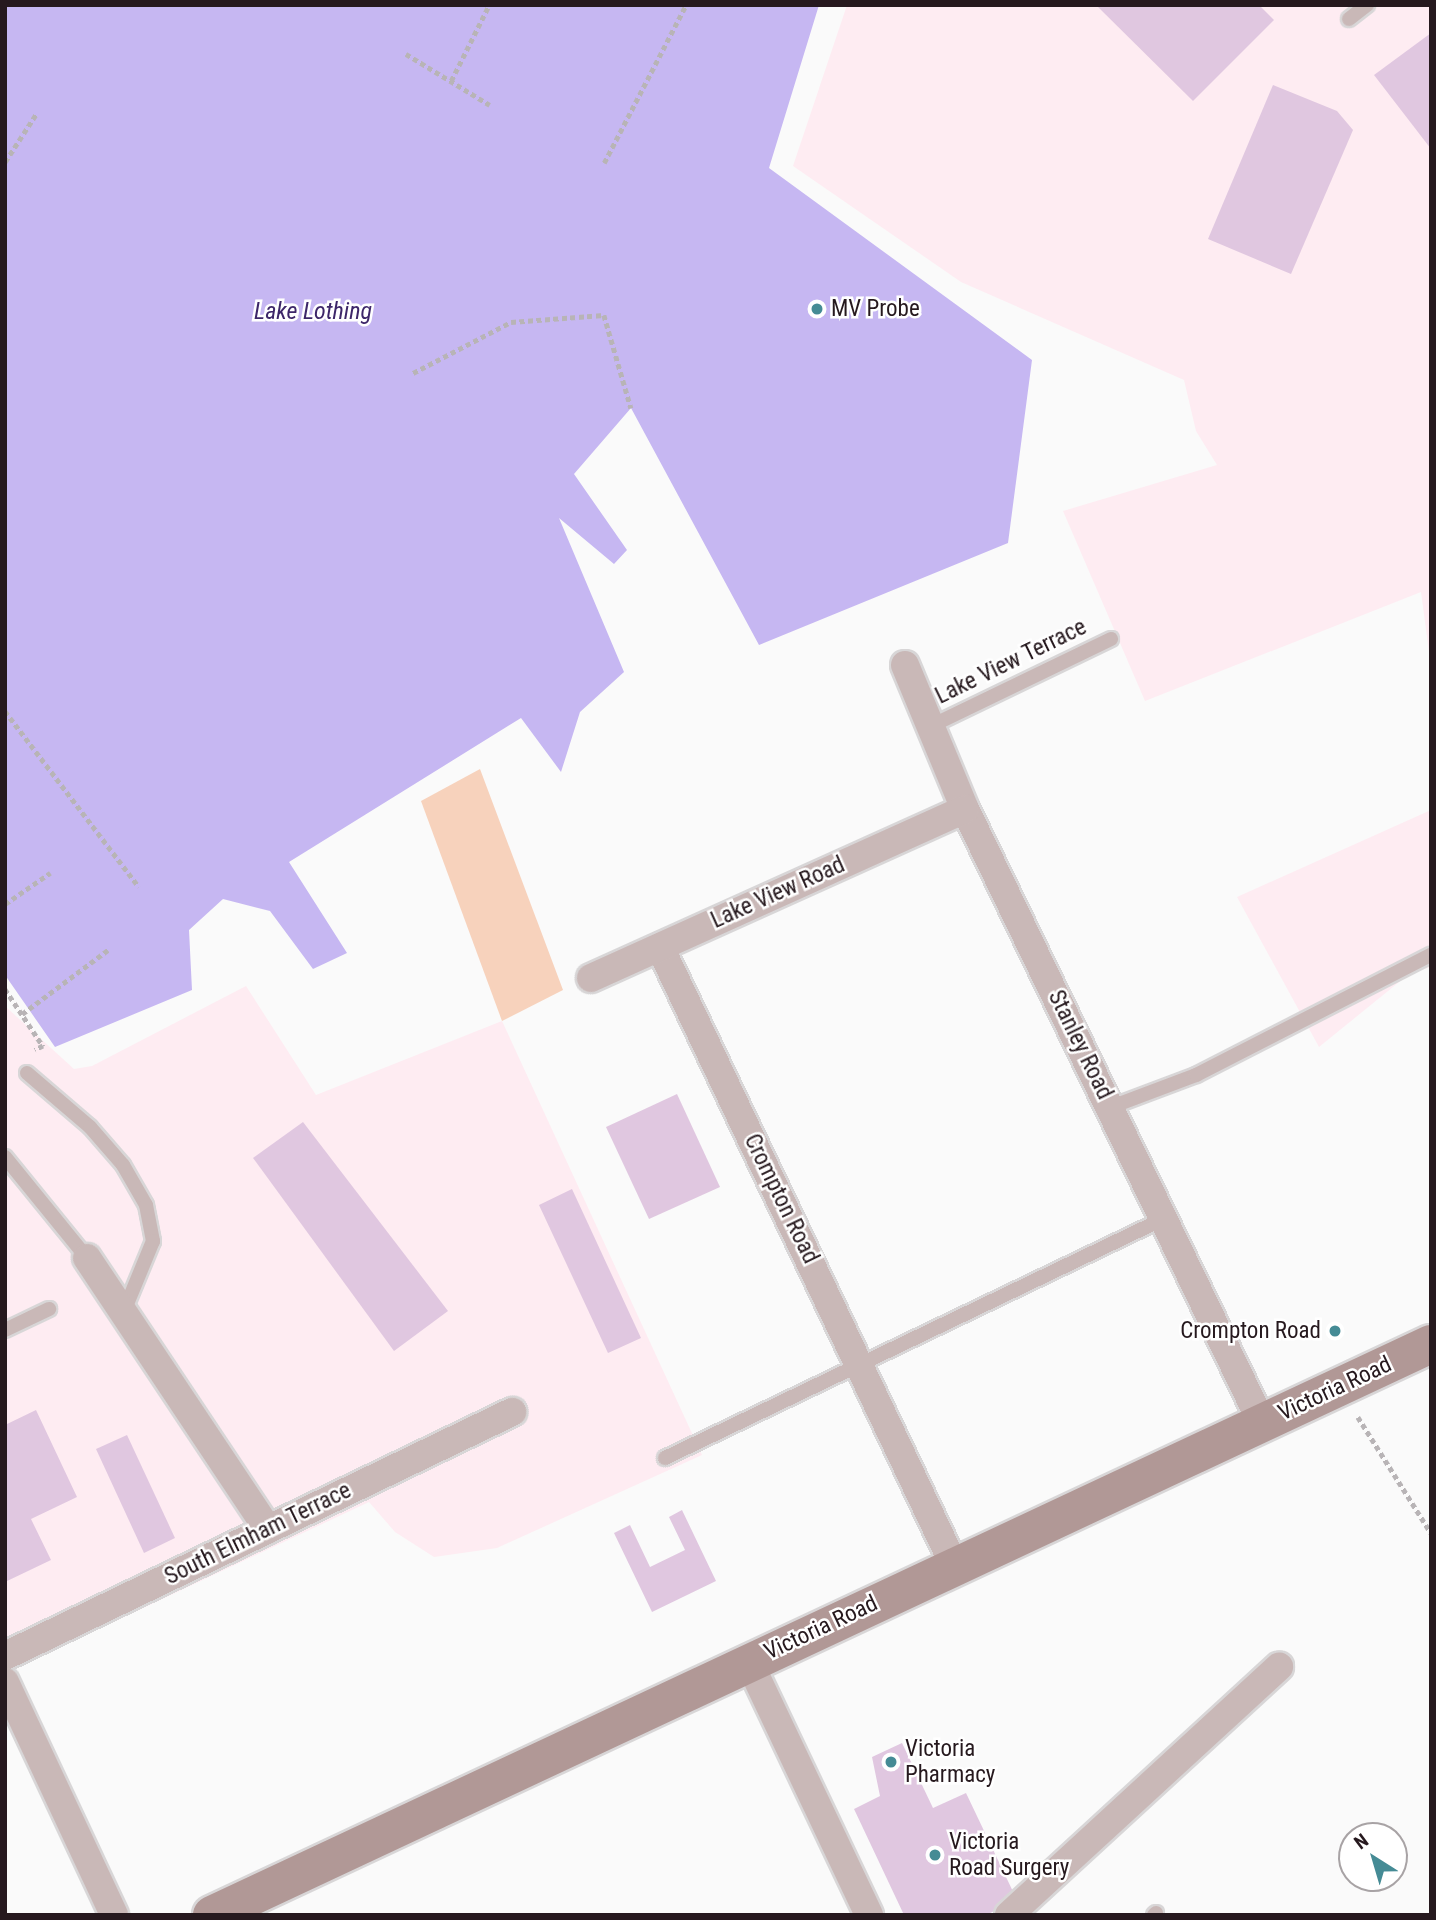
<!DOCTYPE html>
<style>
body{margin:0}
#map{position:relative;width:1436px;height:1920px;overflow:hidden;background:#fafafa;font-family:"Roboto Condensed",sans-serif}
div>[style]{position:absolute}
.built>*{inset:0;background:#feecf2}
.green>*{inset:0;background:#f7d2bc}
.water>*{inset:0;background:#c6b7f2}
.building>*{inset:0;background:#e0c7e0}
.path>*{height:4.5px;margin-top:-2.25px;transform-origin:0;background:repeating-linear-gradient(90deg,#b8b4b6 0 5px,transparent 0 8.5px)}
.roads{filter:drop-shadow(2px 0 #d8d6d7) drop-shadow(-2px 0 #d8d6d7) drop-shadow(0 2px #d8d6d7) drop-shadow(0 -2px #d8d6d7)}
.lane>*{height:14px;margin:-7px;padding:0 7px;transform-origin:7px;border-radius:7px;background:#c9b8b7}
.street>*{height:28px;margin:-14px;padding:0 14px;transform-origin:14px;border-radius:14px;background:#c9b8b7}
.secondary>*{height:38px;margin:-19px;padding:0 19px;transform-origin:19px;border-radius:19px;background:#b19896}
.dots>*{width:19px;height:19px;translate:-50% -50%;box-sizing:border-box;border:4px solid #fff;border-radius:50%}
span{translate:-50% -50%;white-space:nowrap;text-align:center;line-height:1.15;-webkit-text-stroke:5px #fff;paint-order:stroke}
.poi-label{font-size:23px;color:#26191e}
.left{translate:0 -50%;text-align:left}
.right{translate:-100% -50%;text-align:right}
.street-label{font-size:23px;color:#26191e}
.water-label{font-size:24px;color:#3d2669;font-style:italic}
.frame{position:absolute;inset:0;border:7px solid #26191e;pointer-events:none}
.north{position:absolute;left:1338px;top:1822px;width:70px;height:70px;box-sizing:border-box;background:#fff;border:2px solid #a8a3a5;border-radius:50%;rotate:323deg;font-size:19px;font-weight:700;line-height:28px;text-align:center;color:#26191e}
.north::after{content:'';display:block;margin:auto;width:24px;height:32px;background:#458b95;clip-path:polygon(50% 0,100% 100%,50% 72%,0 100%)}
</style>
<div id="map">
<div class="built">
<i style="clip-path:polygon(847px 5px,1431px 5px,1431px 667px,1421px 592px,1145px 701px,1063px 511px,1217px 465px,1196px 431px,1184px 380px,961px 282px,793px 166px)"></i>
<i style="clip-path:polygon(1431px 810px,1431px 967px,1409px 974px,1319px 1047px,1237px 897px)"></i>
<i style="clip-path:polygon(246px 986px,316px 1095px,502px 1021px,702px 1455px,497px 1548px,434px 1557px,395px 1532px,369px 1502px,5px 1673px,5px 1006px,74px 1069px,92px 1066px)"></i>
</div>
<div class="green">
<i style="clip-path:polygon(480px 769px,563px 990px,502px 1021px,421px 801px)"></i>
</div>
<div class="water">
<i style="clip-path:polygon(5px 5px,819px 5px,769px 168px,1032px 360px,1008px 543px,759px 645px,631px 408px,574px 474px,627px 550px,614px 564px,559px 518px,624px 672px,580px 712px,561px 772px,521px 718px,289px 862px,347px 953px,313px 969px,270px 911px,223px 899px,189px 930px,192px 990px,55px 1047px,5px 975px)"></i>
</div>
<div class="building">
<i style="clip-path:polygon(1096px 5px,1259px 5px,1274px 20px,1193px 101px)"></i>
<i style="clip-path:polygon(1431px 33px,1431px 149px,1374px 75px)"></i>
<i style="clip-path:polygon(1273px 85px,1337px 111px,1353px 130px,1291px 274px,1208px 239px)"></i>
<i style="clip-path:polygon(677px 1094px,720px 1187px,649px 1219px,606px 1127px)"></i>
<i style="clip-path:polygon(303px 1122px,448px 1311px,394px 1351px,253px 1158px)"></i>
<i style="clip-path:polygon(572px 1189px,641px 1338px,608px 1353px,539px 1205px)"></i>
<i style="clip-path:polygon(36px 1410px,77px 1497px,31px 1519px,51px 1560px,5px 1582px,5px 1425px)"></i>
<i style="clip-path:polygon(127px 1435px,175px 1538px,144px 1553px,96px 1449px)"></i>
<i style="clip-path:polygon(682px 1510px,716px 1581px,652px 1612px,614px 1533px,630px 1525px,650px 1567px,685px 1550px,669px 1517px)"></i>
<i style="clip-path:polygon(902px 1743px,933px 1808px,966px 1793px,1017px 1900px,986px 1915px,904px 1915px,854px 1809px,880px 1796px,872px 1757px)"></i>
</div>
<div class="path">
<i style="left:406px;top:54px;width:98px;rotate:31.3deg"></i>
<i style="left:451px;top:81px;width:85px;rotate:-63.4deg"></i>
<i style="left:5px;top:162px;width:57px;rotate:-57.1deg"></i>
<i style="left:604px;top:163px;width:178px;rotate:-62.6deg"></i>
<i style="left:413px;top:373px;width:110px;rotate:-27.5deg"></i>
<i style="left:511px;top:322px;width:93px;rotate:-4.3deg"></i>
<i style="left:604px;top:315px;width:97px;rotate:73.8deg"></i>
<i style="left:5px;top:711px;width:221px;rotate:52.7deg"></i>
<i style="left:5px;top:904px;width:55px;rotate:-34.6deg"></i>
<i style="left:5px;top:989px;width:69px;rotate:56.3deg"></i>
<i style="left:43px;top:1046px;width:9px;rotate:153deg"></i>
<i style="left:22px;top:1014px;width:107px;rotate:-36.7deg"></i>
<i style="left:1358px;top:1417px;width:137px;rotate:57.8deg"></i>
</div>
<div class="roads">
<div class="lane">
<i style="left:1349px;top:19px;width:23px;rotate:-38deg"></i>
<i style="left:931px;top:726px;width:200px;rotate:-25.8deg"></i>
<i style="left:27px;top:1073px;width:83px;rotate:40.6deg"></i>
<i style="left:90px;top:1127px;width:50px;rotate:49deg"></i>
<i style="left:123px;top:1165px;width:46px;rotate:60.1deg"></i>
<i style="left:146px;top:1205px;width:37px;rotate:79deg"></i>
<i style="left:153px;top:1241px;width:74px;rotate:112.4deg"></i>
<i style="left:1111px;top:1107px;width:91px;rotate:-20.6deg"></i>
<i style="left:1196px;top:1075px;width:264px;rotate:-27.1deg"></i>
<i style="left:5px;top:1157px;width:130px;rotate:50.9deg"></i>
<i style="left:5px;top:1330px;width:49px;rotate:-25.5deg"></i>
<i style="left:665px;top:1458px;width:555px;rotate:-25.64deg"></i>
<i style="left:1154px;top:1915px;width:3px;rotate:-45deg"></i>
</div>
<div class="street">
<i style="left:905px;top:665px;width:156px;rotate:67.4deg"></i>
<i style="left:965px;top:809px;width:682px;rotate:64.19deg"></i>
<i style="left:660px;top:947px;width:684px;rotate:64.56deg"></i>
<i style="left:591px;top:978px;width:410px;rotate:-24.3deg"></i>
<i style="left:87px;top:1258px;width:326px;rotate:56.3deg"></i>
<i style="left:5px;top:1656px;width:563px;rotate:-25.7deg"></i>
<i style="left:749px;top:1662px;width:280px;rotate:64.6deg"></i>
<i style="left:5px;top:1682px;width:257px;rotate:64.9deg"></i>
<i style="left:1009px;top:1915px;width:367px;rotate:-42.6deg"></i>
</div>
<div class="secondary">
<i style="left:212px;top:1915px;width:1346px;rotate:-25.1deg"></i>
</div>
</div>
<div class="dots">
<i style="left:817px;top:309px;background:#458b95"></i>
<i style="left:1335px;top:1331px;background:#458b95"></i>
<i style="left:891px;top:1762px;background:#458b95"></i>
<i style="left:935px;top:1855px;background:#458b95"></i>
</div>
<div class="poi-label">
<span class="left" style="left:831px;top:309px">MV Probe</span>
<span class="right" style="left:1321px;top:1331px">Crompton Road</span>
<span class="left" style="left:905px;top:1762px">Victoria<br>Pharmacy</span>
<span class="left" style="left:949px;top:1855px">Victoria<br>Road Surgery</span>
</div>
<div class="street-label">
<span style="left:1011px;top:662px;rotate:-26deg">Lake View Terrace</span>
<span style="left:778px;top:893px;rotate:-24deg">Lake View Road</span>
<span style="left:1080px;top:1045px;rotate:64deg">Stanley Road</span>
<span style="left:781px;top:1199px;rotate:64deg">Crompton Road</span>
<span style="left:1335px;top:1389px;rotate:-25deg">Victoria Road</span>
<span style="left:258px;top:1534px;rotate:-26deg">South Elmham Terrace</span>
<span style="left:821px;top:1628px;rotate:-25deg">Victoria Road</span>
</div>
<div class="water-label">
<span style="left:313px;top:312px">Lake Lothing</span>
</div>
<div class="frame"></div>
<div class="north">N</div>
</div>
